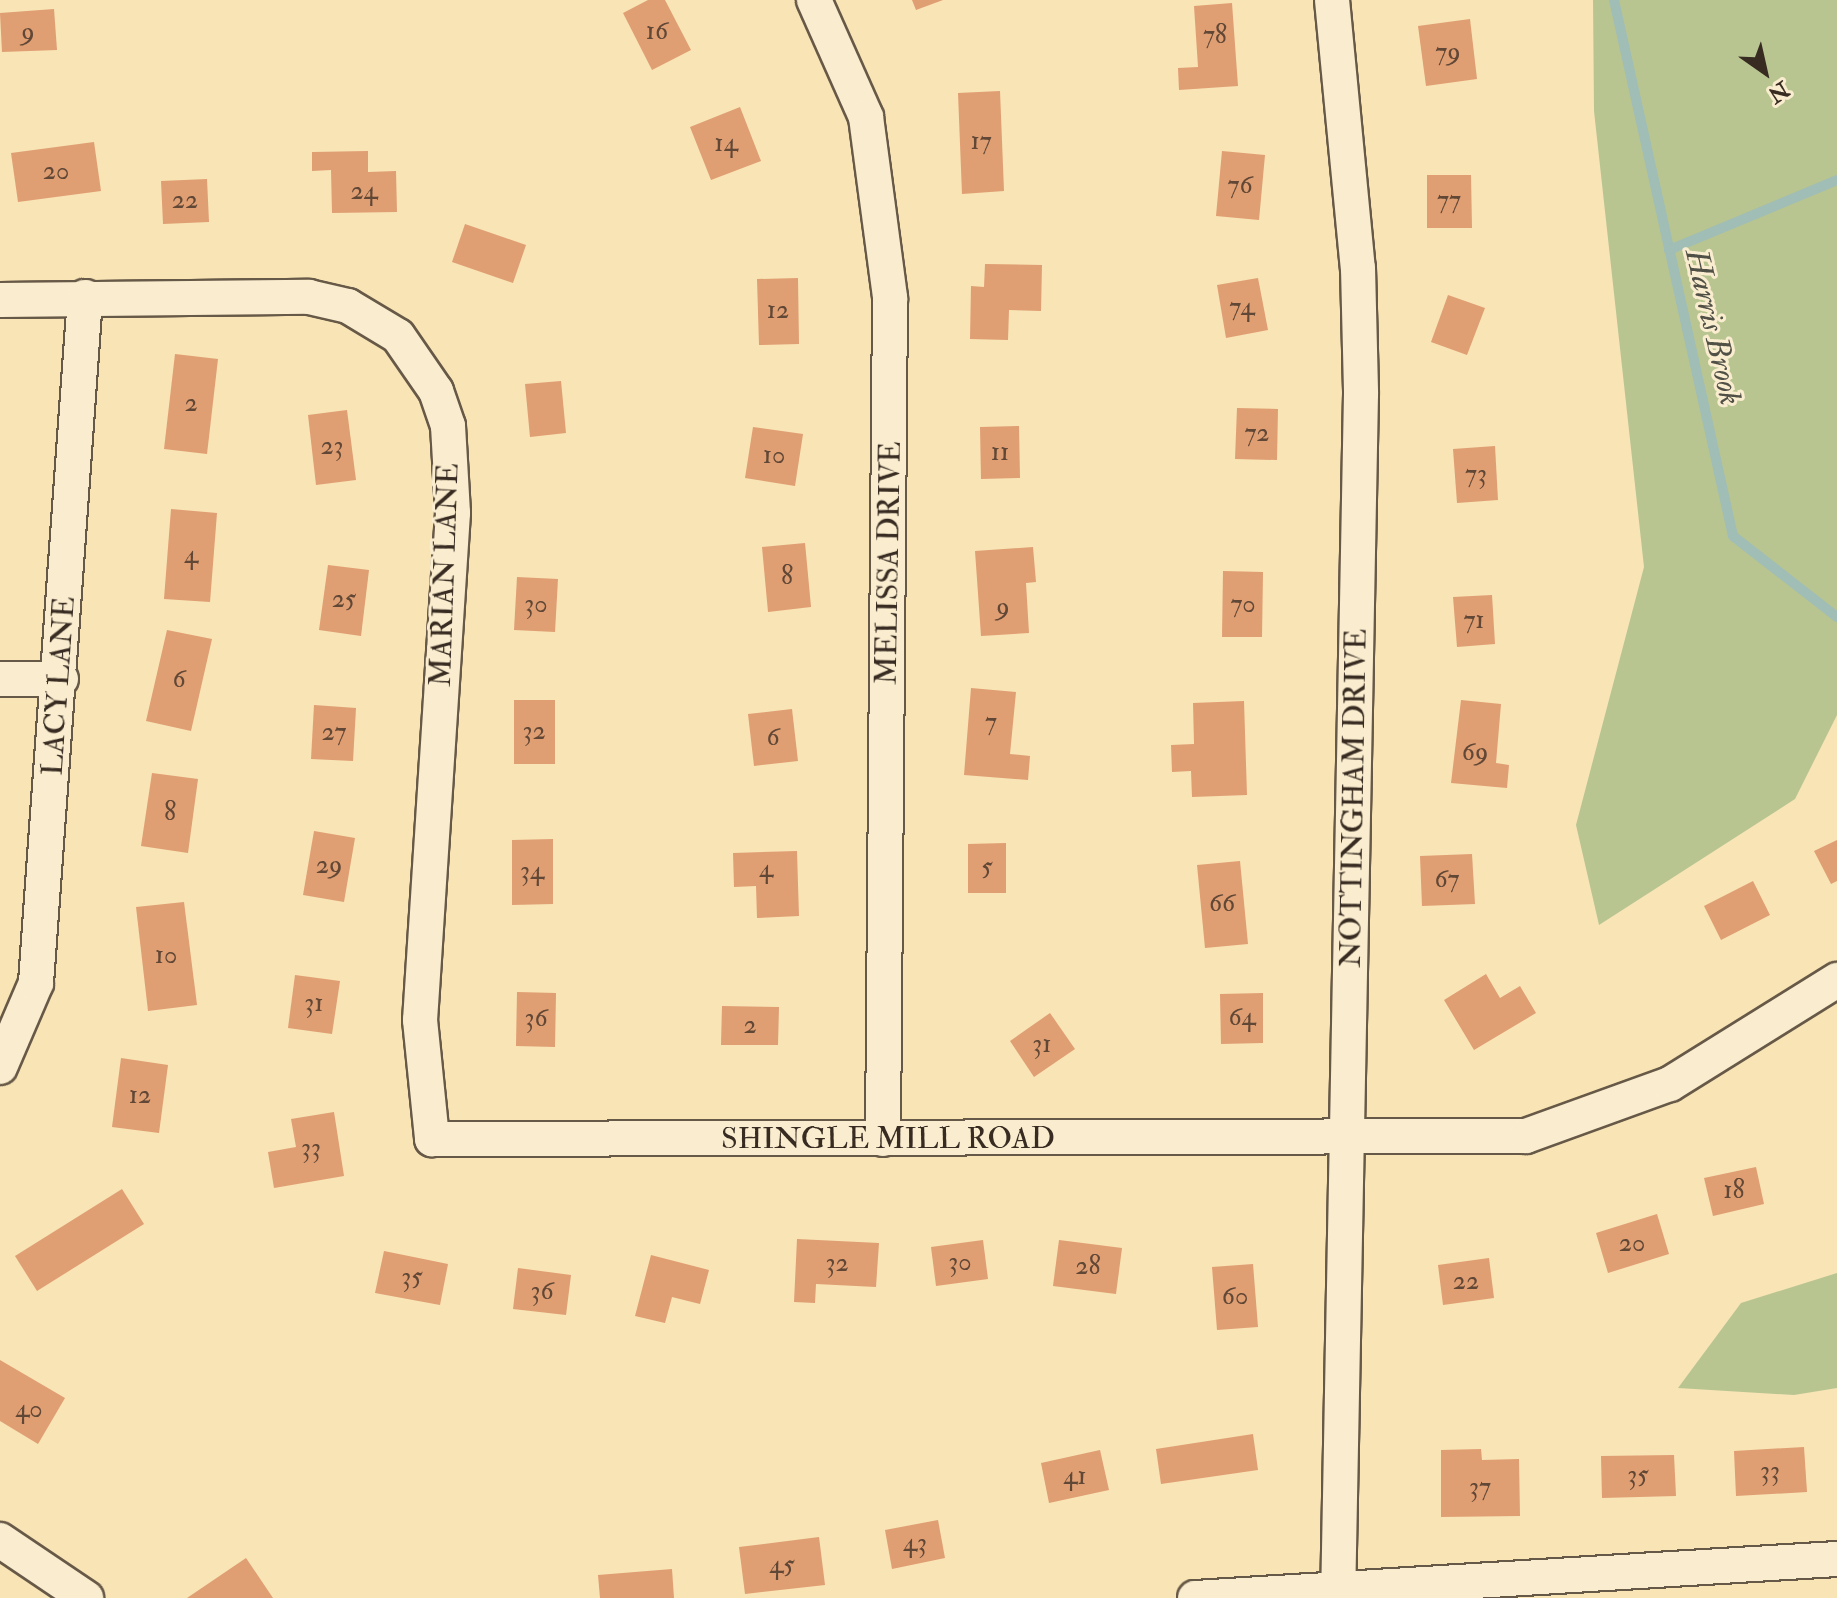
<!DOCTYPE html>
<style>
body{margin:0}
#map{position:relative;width:1837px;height:1598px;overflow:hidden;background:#f8e4b5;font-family:"IM FELL Double Pica",serif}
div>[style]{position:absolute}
.green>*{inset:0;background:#b8c591}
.stream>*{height:10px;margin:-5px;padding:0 5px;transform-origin:5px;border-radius:5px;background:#a0bdb6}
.building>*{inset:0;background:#e09e73}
.roads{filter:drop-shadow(2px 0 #675947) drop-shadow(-2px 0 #675947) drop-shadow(0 2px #675947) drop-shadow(0 -2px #675947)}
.street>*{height:34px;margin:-17px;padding:0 17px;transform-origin:17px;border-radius:17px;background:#faedcf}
span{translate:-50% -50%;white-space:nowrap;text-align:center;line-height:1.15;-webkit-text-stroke:6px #faedcf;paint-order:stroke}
.number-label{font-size:26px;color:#614836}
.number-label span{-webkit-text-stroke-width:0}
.street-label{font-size:30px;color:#372b22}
.water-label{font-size:32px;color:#515047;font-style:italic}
.north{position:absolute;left:1725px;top:32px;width:80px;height:80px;-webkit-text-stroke:6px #faedcf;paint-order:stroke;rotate:146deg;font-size:22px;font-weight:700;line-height:32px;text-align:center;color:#372b22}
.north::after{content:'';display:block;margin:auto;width:28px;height:36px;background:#372b22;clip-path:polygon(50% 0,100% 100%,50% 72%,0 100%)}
</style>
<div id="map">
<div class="green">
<i style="clip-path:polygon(1593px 0,1837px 0,1837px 715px,1795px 799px,1599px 925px,1576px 825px,1644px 567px,1594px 111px)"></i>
<i style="clip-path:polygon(1837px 1273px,1837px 1388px,1794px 1395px,1678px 1388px,1741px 1303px)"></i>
</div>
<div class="stream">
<i style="left:1614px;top:0;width:549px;rotate:77.48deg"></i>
<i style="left:1733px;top:536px;width:132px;rotate:37.9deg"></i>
<i style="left:1669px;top:250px;width:182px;rotate:-22.6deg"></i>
</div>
<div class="building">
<i style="clip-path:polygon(648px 0,665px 0,691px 50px,652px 70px,623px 13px)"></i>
<i style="clip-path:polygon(912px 0,943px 0,916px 10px)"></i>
<i style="clip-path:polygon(1232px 3px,1238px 86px,1179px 90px,1178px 68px,1198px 67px,1194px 6px)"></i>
<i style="clip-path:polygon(54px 9px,57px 50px,2px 52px,0 13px)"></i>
<i style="clip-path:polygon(1470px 19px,1477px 79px,1426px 86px,1418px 26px)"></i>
<i style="clip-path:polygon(1000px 91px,1004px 191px,962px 194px,958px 93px)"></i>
<i style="clip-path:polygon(740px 107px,761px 161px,711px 180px,690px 127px)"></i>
<i style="clip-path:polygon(94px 142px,101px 191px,18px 202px,11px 153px)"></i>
<i style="clip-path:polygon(368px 151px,368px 172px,396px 171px,397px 212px,332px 213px,331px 170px,312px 171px,312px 152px)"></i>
<i style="clip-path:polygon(1222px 151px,1265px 155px,1259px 220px,1216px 216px)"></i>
<i style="clip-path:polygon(1427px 175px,1471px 175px,1472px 228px,1427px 228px)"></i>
<i style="clip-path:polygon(207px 179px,209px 222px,163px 224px,161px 181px)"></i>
<i style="clip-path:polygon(465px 224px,526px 245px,513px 283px,452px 262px)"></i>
<i style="clip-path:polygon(985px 264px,1042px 265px,1041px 311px,1009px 310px,1008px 340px,970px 339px,971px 286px,984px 287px)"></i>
<i style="clip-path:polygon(798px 278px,799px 344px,759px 345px,757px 279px)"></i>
<i style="clip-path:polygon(1258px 278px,1268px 330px,1226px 338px,1217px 285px)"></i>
<i style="clip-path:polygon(1448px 295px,1485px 308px,1467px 355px,1431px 342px)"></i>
<i style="clip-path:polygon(175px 354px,218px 359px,207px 454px,164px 449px)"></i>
<i style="clip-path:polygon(561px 381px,566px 433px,530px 437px,525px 384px)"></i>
<i style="clip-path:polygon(1237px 408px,1278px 409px,1277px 460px,1235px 459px)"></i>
<i style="clip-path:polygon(347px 410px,356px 480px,316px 485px,308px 415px)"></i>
<i style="clip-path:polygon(1019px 426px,1020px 478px,981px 479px,980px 427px)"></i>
<i style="clip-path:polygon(753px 427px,803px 434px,795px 486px,745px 478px)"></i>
<i style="clip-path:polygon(1495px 446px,1498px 500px,1457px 503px,1453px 449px)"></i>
<i style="clip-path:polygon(171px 509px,217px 513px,210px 602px,164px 599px)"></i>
<i style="clip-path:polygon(805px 543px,811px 607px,768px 612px,762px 547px)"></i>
<i style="clip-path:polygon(1033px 547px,1036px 582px,1026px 583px,1029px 633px,981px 636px,975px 551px)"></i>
<i style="clip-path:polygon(328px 565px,369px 570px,361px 636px,319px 630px)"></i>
<i style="clip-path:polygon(1223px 571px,1263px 572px,1262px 637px,1222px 637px)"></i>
<i style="clip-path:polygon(517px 577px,558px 579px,555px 632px,514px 630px)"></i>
<i style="clip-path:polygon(1492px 595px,1495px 644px,1457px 647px,1453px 597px)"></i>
<i style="clip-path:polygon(167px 630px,212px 639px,191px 731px,146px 721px)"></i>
<i style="clip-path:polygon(971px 688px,1016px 692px,1010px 754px,1030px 756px,1028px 780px,964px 775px)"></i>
<i style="clip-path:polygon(514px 700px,555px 700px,555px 764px,514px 764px)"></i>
<i style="clip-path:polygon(1461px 700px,1501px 704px,1496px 763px,1509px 765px,1507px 788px,1451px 783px)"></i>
<i style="clip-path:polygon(1244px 701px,1247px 795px,1192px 797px,1191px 771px,1172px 772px,1171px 745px,1194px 744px,1193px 703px)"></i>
<i style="clip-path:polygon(314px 705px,356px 708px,353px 761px,311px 759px)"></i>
<i style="clip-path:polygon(792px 709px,798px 761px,754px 766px,748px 714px)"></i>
<i style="clip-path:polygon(152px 773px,198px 779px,188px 853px,141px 846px)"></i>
<i style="clip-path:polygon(314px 831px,355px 838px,344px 902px,303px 895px)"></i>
<i style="clip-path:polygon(553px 839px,553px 904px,512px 905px,512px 840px)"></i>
<i style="clip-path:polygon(1837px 840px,1837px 881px,1831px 884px,1814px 851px)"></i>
<i style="clip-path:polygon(1006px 843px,1006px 893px,968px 893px,968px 844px)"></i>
<i style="clip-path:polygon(797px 851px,799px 916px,757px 918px,756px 886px,734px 887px,733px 853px)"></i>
<i style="clip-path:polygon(1472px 854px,1475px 904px,1422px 906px,1420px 856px)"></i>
<i style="clip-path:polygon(1240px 861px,1248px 944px,1205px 948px,1197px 865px)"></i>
<i style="clip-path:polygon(1753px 881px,1770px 915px,1721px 940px,1704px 906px)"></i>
<i style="clip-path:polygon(184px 902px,197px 1005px,148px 1011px,136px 907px)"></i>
<i style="clip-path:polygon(1486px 974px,1500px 998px,1520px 986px,1536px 1013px,1474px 1050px,1444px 1000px)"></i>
<i style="clip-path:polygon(295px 975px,340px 981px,332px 1034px,288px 1028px)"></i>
<i style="clip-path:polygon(517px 992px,556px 993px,555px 1047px,516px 1046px)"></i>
<i style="clip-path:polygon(1263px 993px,1263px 1043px,1221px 1044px,1220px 994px)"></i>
<i style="clip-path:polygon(722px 1006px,779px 1007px,778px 1045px,721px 1045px)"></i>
<i style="clip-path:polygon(1050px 1013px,1075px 1049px,1034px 1077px,1010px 1041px)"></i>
<i style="clip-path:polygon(121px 1058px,168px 1065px,159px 1133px,112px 1127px)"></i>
<i style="clip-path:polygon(334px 1112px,344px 1176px,274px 1188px,268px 1152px,296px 1147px,291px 1119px)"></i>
<i style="clip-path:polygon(1756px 1167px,1764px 1204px,1713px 1216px,1704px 1178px)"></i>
<i style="clip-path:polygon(122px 1189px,144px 1224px,37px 1291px,15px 1256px)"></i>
<i style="clip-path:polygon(1657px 1214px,1669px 1254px,1608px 1273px,1596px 1233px)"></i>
<i style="clip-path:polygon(797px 1239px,879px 1243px,876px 1287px,816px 1284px,815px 1303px,794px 1302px)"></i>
<i style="clip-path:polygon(983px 1240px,988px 1279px,936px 1286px,931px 1247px)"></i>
<i style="clip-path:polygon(1059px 1240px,1122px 1248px,1116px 1294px,1053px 1286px)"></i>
<i style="clip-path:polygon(384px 1251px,448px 1264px,440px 1305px,375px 1293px)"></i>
<i style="clip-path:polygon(651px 1255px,709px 1270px,700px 1304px,672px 1297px,665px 1323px,635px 1316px)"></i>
<i style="clip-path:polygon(1489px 1258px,1494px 1298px,1443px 1305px,1438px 1265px)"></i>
<i style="clip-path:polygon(1253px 1264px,1258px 1327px,1217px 1330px,1212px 1267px)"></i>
<i style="clip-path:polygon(518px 1268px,571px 1275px,566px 1315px,513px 1309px)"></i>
<i style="clip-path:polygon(0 1360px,65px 1398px,38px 1444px,0 1421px)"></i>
<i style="clip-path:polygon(1253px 1434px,1258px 1470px,1161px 1484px,1156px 1449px)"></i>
<i style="clip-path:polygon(1804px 1447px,1807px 1492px,1736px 1496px,1734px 1451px)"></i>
<i style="clip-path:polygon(1481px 1449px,1482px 1460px,1519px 1459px,1520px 1516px,1441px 1517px,1441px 1450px)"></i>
<i style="clip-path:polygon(1100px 1450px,1109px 1490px,1049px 1503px,1041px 1463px)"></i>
<i style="clip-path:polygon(1674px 1455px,1676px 1496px,1602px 1498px,1601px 1456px)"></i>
<i style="clip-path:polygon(938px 1520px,945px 1558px,892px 1569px,885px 1530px)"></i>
<i style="clip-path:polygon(819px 1537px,825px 1585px,745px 1594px,739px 1547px)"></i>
<i style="clip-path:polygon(246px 1558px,273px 1598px,187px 1598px)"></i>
<i style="clip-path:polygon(672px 1569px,674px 1598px,600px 1598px,598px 1575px)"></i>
</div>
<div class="roads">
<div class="street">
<i style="left:814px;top:0;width:128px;rotate:66deg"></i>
<i style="left:866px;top:117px;width:183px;rotate:82.4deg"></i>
<i style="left:890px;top:298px;width:841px;rotate:90.48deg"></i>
<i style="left:1332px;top:0;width:269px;rotate:84.5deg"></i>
<i style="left:1358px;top:268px;width:126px;rotate:88.6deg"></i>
<i style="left:1361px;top:394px;width:1204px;rotate:91.09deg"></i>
<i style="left:0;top:300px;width:309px;rotate:-0.6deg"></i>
<i style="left:309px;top:297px;width:40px;rotate:13deg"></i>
<i style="left:348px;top:306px;width:58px;rotate:31deg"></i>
<i style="left:398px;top:336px;width:67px;rotate:55.4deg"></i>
<i style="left:436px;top:391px;width:37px;rotate:71deg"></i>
<i style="left:448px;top:426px;width:87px;rotate:86.7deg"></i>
<i style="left:453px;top:513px;width:508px;rotate:93.72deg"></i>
<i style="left:420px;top:1020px;width:120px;rotate:84.2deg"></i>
<i style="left:432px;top:1139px;width:1094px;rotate:-0.16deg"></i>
<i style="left:1526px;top:1136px;width:153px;rotate:-19.9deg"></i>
<i style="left:1670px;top:1084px;width:197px;rotate:-31.9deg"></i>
<i style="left:0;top:679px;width:61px"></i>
<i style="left:0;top:1067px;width:91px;rotate:-66.8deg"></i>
<i style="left:36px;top:983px;width:688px;rotate:-85.91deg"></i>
<i style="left:0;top:1540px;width:104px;rotate:34deg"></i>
<i style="left:1195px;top:1598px;width:643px;rotate:-3.48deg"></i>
</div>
</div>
<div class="number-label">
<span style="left:657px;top:32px">16</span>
<span style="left:28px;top:33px">9</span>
<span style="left:1215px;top:36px">78</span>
<span style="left:1448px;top:53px">79</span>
<span style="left:981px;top:142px">17</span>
<span style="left:726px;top:144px">14</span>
<span style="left:56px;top:172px">20</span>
<span style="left:1240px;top:186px">76</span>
<span style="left:364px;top:192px">24</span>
<span style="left:185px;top:201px">22</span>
<span style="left:1449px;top:201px">77</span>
<span style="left:1242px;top:308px">74</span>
<span style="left:778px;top:311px">12</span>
<span style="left:191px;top:404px">2</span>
<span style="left:1257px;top:434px">72</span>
<span style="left:332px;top:447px">23</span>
<span style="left:1000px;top:453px">11</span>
<span style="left:774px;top:456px">10</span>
<span style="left:1476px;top:475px">73</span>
<span style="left:191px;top:556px">4</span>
<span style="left:787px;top:577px">8</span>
<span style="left:344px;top:600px">25</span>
<span style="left:536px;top:605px">30</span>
<span style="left:1243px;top:605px">70</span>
<span style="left:1003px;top:608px">9</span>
<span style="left:1474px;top:621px">71</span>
<span style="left:179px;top:680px">6</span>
<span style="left:991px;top:723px">7</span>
<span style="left:534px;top:732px">32</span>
<span style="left:334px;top:733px">27</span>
<span style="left:773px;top:738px">6</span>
<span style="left:1475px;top:753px">69</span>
<span style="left:170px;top:813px">8</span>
<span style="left:329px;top:866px">29</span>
<span style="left:987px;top:868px">5</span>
<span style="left:766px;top:870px">4</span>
<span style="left:532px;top:872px">34</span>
<span style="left:1447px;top:880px">67</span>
<span style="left:1222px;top:904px">66</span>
<span style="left:166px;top:956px">10</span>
<span style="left:314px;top:1004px">31</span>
<span style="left:1242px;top:1018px">64</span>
<span style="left:536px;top:1019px">36</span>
<span style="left:750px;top:1026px">2</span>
<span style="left:1042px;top:1045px">31</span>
<span style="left:140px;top:1096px">12</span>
<span style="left:311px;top:1149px">33</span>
<span style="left:1734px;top:1191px">18</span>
<span style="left:1632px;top:1244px">20</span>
<span style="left:960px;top:1263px">30</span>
<span style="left:837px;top:1264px">32</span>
<span style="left:1088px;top:1267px">28</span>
<span style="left:412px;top:1278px">35</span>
<span style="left:1466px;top:1282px">22</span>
<span style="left:542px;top:1292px">36</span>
<span style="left:1235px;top:1297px">60</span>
<span style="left:29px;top:1410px">40</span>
<span style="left:1770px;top:1472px">33</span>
<span style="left:1638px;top:1476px">35</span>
<span style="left:1075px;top:1477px">41</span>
<span style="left:1480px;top:1488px">37</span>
<span style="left:915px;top:1544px">43</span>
<span style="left:782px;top:1566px">45</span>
</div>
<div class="street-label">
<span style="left:889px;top:563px;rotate:-89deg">MELISSA DRIVE</span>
<span style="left:445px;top:575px;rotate:-88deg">MARIAN LANE</span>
<span style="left:59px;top:686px;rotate:-86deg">LACY LANE</span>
<span style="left:1354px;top:798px;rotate:-89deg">NOTTINGHAM DRIVE</span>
<span style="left:888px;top:1139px">SHINGLE MILL ROAD</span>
</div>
<div class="water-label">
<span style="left:1713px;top:327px;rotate:77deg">Harris Brook</span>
</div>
<div class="north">N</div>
</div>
